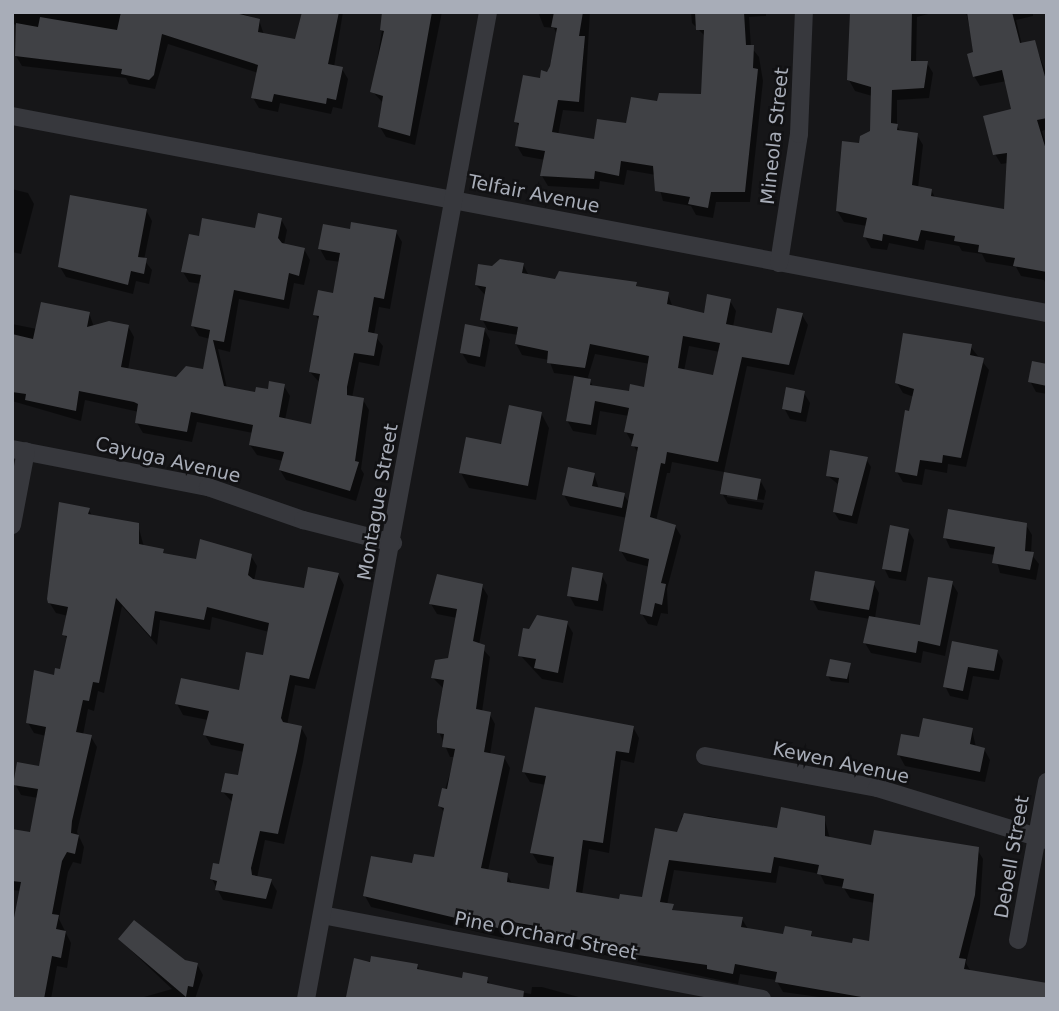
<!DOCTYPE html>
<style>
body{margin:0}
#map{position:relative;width:1059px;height:1011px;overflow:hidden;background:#161618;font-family:"DejaVu Sans",sans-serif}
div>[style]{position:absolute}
.shadow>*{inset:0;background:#0007}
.building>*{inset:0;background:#404145}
.street>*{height:18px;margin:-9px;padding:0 9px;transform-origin:9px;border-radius:9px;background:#37383d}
span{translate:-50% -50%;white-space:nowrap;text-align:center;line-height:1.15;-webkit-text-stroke:5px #111113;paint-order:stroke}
.street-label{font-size:19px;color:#a8adb8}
.frame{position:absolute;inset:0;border:14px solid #a8adb8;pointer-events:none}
</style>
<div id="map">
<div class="shadow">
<i style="clip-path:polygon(12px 12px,238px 12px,259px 20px,264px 35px,296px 41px,304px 12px,343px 12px,334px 67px,342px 69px,348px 79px,342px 109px,333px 107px,331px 114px,280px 103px,278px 112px,259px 108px,253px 98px,258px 73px,168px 44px,155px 89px,129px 84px,126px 78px,22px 66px,16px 56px,19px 25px,12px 24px)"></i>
<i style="clip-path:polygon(385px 12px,442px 12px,415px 145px,386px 137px,380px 127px,384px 104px,372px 91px)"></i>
<i style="clip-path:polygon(538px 12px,590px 12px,584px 112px,563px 110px,558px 135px,596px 141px,659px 103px,703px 96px,706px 37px,692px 23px,691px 12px,766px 12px,766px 16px,749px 17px,751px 47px,759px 57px,763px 81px,750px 202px,716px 202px,713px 218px,696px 215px,691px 206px,663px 201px,656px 175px,627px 170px,624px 185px,600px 181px,599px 189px,548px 186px,542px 176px,545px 160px,523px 156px,517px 146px,520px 128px,516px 122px,548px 74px,557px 35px,554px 28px,544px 27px)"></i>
<i style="clip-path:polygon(851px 12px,936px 12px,917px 17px,916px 63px,927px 63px,933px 73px,929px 98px,897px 100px,897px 126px,901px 132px,917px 135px,923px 145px,918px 188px,931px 190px,936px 199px,1006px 212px,1008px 163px,1001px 164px,995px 154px,1013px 110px,1007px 81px,980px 86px,974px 76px,975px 53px,966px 12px,1033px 12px,1033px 16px,1016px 20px,1022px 45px,1034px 42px,1047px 75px,1047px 129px,1042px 131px,1047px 148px,1047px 286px,1044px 280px,1021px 276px,1016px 267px,986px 262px,982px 254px,962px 251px,959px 246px,926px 240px,924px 250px,889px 243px,887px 250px,871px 248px,865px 237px,867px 226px,844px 222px,837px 211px,860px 145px,871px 132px,872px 96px,855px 91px,849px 80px)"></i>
<i style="clip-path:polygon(12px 189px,28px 193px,34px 204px,21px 254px,12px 252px)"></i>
<i style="clip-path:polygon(146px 210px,152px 221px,144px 260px,152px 270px,149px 284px,136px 281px,133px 294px,66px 277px,60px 267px)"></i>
<i style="clip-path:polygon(281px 219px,287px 230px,284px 245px,304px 249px,310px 260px,304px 285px,294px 283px,289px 309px,239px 299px,230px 352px,218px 349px,227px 388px,257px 394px,284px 386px,290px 396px,285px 420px,312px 426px,320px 383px,310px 372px,320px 322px,315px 314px,335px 295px,341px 262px,326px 260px,320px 249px,351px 231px,396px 232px,402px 242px,390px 309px,379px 307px,374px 335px,383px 346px,379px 366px,359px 362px,352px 398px,363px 400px,369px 410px,361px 469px,364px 474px,356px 501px,286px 480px,280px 470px,283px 461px,257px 455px,250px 445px,253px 433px,197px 422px,192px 442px,143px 433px,137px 423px,139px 412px,85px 400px,81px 421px,12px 401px,12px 324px,37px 329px,89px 313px,94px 327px,128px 326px,134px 337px,128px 370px,177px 379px,204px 371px,210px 339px,199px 336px,193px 326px,201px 284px,189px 282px,183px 272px,200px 238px,256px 230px)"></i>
<i style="clip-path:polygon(evenodd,523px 264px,529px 276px,556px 281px,636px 284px,638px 288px,668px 294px,673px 308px,705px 315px,730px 301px,736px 311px,733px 327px,773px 335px,802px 315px,808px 325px,794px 375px,747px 366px,724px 472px,672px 462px,670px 473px,667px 473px,656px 521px,675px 526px,681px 536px,667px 589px,668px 614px,661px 613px,657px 626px,648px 624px,642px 614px,650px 567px,627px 561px,621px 551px,627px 518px,570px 506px,564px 495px,594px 474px,599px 489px,624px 495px,630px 504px,639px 455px,626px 432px,629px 416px,600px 411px,596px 435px,573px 431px,567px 420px,576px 376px,554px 373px,549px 360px,522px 355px,516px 344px,518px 335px,488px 330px,482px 319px,486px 296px,476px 285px,492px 268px,523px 264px,689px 346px,720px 352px,715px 377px,684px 371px,689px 346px,523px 264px,595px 354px,650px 364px,645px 389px,630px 393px,594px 388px,588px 377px,595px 354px)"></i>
<i style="clip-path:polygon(484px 329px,490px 340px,485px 367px,468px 363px,462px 353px)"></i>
<i style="clip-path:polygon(970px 346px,989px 370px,966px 467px,948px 464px,947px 473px,925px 469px,922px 485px,903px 482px,897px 472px,914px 397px,903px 393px,897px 383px)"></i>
<i style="clip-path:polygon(1047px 366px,1047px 394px,1036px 392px,1030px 381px)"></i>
<i style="clip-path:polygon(804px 393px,810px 403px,806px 422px,790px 419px,784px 408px)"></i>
<i style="clip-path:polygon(541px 413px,549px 428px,536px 500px,469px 488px,461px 473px)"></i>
<i style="clip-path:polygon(866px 459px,871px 467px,857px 524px,839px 520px,834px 512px,839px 485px,828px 476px)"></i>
<i style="clip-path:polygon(760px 480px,766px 491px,764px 500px,727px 493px,727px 497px,764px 503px,762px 510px,728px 504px,722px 493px)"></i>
<i style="clip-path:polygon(88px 509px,93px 517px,138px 525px,144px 547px,165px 555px,198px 561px,251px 556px,257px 566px,254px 581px,306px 590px,338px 574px,344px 585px,315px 689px,295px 685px,287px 725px,301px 727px,307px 738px,303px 762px,284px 844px,265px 840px,257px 878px,270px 880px,277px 891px,272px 909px,223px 900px,212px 879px,221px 866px,233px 803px,223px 792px,240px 777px,244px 752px,211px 745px,205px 735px,208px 720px,183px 715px,177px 704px,240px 692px,264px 657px,269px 632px,212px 617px,210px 630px,160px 620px,157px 645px,122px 606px,104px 693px,98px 691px,94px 711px,88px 709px,83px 735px,91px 737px,97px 747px,77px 832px,84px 847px,81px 864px,73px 862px,68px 872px,59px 919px,71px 943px,67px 968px,57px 966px,51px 999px,12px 999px,21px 891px,12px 890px,12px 831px,31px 834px,38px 798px,21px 795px,15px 784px,40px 768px,46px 736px,34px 733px,28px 723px,61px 671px,68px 641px,64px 634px,68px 616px,56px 613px,49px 602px)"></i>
<i style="clip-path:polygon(1026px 525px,1032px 535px,1031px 554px,1039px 564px,1036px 580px,1000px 573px,995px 555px,950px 548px,945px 537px)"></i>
<i style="clip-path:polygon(908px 530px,914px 540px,906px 581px,889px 578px,884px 568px)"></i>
<i style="clip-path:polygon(601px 574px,607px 585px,603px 611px,575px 606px,569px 595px)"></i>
<i style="clip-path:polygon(873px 583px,879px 593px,875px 618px,921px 627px,952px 583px,958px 593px,945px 656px,923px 651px,921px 663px,871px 653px,865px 643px,870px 619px,818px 610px,812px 599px)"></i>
<i style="clip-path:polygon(evenodd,482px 586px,488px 596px,479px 645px,490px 657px,482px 712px,489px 713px,495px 724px,490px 755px,504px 757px,510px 768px,488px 871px,507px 875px,513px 885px,550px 891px,554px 866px,538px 863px,532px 853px,546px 785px,530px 782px,524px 772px,633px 727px,639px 738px,634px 763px,621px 760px,609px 853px,589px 849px,582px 895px,620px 901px,644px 899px,678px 834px,682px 816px,708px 816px,778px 830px,824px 817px,830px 839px,872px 847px,977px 849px,983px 859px,980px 906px,966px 963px,971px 972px,1047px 999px,833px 999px,783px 992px,776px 980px,740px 974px,738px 984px,549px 943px,545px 936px,505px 929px,504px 938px,371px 907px,365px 896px,414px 865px,436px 859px,445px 814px,440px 806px,455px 757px,450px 757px,439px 732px,444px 689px,433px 678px,449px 660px,457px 618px,437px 614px,431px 604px,482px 586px,779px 866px,820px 874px,825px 884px,843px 887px,850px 898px,875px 903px,870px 943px,853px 945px,814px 938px,810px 932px,785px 936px,748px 929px,742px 919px,676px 913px,667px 905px,674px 870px,776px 883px,779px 866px)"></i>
<i style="clip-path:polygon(567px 623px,573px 633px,563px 683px,542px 679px,520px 655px)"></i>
<i style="clip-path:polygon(953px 643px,997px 651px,1003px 661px,999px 680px,973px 676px,968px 700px,950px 696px,945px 686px)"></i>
<i style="clip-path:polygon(849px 665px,849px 683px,831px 681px,828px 676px)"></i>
<i style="clip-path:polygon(972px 730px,976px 747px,984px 749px,990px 760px,985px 782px,905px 766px,899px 755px,920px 739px)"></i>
<i style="clip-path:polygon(120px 940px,197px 964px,203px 975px,195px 999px,137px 999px,172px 989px)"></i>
<i style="clip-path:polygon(355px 960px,417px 965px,421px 972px,463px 980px,487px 979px,491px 986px,531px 994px,532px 987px,542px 987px,586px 999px,349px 999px)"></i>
</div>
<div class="building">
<i style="clip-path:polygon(121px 12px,231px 12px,260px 19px,258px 32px,295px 39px,302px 12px,339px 12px,328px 64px,343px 67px,336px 100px,327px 98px,326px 104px,274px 94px,272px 102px,251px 98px,258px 65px,162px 34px,154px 75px,149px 80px,121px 74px,122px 69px,15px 56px,16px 23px,38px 27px,40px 17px,117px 30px)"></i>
<i style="clip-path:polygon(382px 12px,432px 12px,410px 136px,378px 127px,383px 96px,370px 92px,384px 31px,380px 30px)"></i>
<i style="clip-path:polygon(554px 12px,583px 12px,579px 36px,585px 36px,579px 102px,558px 100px,552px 132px,594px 139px,597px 119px,626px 123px,631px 97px,657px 101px,659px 93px,701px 94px,704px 30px,696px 30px,695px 12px,744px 12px,746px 45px,754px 45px,753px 68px,758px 69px,745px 192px,711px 192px,708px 208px,688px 204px,690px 197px,655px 191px,653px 166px,621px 161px,619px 176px,595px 171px,594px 179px,540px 176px,545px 151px,515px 146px,519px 123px,514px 122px,523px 75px,540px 78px,541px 70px,547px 72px,550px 66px,557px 28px,551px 27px)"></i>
<i style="clip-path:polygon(850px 12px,912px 12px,911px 61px,928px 61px,924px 88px,892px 90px,891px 123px,898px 124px,897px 130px,918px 133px,912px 185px,932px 189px,931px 196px,1004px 209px,1007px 153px,993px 155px,983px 116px,1011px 109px,1002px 70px,973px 77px,967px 54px,973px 52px,967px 12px,1012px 12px,1020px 43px,1035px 40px,1047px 84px,1047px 118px,1037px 120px,1047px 153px,1047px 272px,1013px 266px,1015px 258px,978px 252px,979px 245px,954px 241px,955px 236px,921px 230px,918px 241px,883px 234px,882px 241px,863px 237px,867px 218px,836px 211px,842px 141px,859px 143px,860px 136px,870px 131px,871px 87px,847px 80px)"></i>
<i style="clip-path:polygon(70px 195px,147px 209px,138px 257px,147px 258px,144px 274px,131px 271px,128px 285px,58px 267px)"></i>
<i style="clip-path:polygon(258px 213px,282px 218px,278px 238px,282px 243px,305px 248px,299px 276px,289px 273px,284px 300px,234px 290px,224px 342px,213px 340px,224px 386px,255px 392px,256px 387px,268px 389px,269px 381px,285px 384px,279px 417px,311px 424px,320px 374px,309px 372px,319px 316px,313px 315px,318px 290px,333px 293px,340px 253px,318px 249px,323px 224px,350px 229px,351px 222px,397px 230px,384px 299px,374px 297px,368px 332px,378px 334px,374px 356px,354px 353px,347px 387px,347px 395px,364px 398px,355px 461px,359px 462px,350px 491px,279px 470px,284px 452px,249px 445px,253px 425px,191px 412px,187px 432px,135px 423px,138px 404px,134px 402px,79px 391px,76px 411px,25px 400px,26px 394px,12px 392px,12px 334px,33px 339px,41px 302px,90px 312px,87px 327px,109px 321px,129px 325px,121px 367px,176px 377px,186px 366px,203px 369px,210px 330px,191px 326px,201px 275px,181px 272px,189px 234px,199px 236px,202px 218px,255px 228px)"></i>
<i style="clip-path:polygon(evenodd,500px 259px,524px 263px,522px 273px,555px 279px,559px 271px,637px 282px,636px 286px,669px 292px,667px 304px,704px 313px,707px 294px,731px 299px,726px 324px,772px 333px,777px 308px,803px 313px,789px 365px,742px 357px,718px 462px,667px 452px,665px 464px,661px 463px,650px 517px,676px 525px,661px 583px,666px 584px,662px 605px,655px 603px,652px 617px,640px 614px,649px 559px,619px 551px,638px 447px,631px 446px,634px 434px,624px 432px,629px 408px,595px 401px,591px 425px,566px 421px,574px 376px,591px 379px,590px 385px,629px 391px,630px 384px,644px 387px,649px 356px,590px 344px,585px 368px,547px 363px,548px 351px,515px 344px,518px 327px,480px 320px,486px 287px,475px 285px,478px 264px,492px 266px,500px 259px,683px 336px,720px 343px,713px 375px,678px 368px,683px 336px)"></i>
<i style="clip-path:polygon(465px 324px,485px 328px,480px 357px,460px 353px)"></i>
<i style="clip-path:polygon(903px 333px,972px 344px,970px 355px,984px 358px,961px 458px,943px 455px,942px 463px,920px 460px,917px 476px,895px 472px,905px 410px,909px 411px,914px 389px,895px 383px)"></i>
<i style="clip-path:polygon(1032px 361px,1047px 364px,1047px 386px,1028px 382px)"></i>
<i style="clip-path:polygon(786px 387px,805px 391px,801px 413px,782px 409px)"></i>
<i style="clip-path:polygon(509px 405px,542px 412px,528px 486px,459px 473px,466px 437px,501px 444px)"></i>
<i style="clip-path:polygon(830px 450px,868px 457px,852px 516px,833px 512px,839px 478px,826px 476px)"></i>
<i style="clip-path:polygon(568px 467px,595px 473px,592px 486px,625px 493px,622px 508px,562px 495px)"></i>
<i style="clip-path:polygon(724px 472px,761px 479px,757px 500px,720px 494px)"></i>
<i style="clip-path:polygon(59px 502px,90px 508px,88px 514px,139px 523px,139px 544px,164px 549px,163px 553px,196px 559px,200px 539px,252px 554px,248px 575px,253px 579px,304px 588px,308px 567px,339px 573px,309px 679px,290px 675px,281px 718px,283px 722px,302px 726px,297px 751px,278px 834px,260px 831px,251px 868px,252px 875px,272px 879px,266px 899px,215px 890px,217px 881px,210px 879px,213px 863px,219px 864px,233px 794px,221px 792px,225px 773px,238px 775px,244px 744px,203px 735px,209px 711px,175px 704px,181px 678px,239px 690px,246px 652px,263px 655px,269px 623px,207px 607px,204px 620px,155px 611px,151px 637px,116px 598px,99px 683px,93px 682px,89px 701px,83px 700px,76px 732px,92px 735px,72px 821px,71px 833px,79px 835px,75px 854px,67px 852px,62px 861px,52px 914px,59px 915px,56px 929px,66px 931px,61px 958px,52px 956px,44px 999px,12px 999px,12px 928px,21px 882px,12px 881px,12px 829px,30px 832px,38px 789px,13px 785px,17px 762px,39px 766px,46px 727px,26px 723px,34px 670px,54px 675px,55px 668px,60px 669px,67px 636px,62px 635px,68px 607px,48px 603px,47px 599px)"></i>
<i style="clip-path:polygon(948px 509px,1027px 523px,1025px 551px,1034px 552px,1030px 570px,992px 563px,995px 547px,943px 538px)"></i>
<i style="clip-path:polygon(890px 525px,909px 529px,901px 572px,882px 569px)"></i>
<i style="clip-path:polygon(572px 567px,603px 573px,598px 601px,567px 596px)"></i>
<i style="clip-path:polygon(815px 571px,875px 581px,869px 610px,810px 600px)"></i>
<i style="clip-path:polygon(evenodd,437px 574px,483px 584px,473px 641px,485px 645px,476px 709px,491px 712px,484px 752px,505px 756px,481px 868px,508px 873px,507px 882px,549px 889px,554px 857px,530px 853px,546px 776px,522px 772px,535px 707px,634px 726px,629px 753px,616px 751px,603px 843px,583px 840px,576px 892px,619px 899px,620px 894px,642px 897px,655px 828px,677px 832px,684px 813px,777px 828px,781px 807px,825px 816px,825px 836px,871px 845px,874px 830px,979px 847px,975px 895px,959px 958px,966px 959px,964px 969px,1047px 983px,1047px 999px,873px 999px,775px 982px,777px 972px,735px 964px,733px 974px,707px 969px,707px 965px,610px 951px,610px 945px,541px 933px,542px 927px,500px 920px,498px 928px,363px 896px,371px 856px,412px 863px,414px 854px,434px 857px,444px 808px,438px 806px,442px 788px,447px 789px,455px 749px,442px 747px,444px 734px,437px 733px,437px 721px,444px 680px,431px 678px,435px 660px,448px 658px,457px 609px,429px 604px,437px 574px,774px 857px,819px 865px,817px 874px,844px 879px,842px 888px,874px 894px,869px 941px,853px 938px,852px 943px,811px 936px,812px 931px,785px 926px,783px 934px,741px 927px,743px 917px,672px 910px,674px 904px,660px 902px,669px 860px,771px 873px,774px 857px)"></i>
<i style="clip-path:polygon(928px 577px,953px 581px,940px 646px,918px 641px,916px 653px,863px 643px,869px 616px,920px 625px)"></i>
<i style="clip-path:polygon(537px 615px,568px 621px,558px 673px,534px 668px,536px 659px,518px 656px,523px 628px,529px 629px)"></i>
<i style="clip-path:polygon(952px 641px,998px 650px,994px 671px,968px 667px,963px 691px,943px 687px)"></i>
<i style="clip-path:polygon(830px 659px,851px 663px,847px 679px,826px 676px)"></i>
<i style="clip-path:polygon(923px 718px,973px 728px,970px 744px,985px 748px,980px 772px,897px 755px,901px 734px,919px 737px)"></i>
<i style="clip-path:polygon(134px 920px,185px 960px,198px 963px,193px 987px,188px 986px,186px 997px,118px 939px)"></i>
<i style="clip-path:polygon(371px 956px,418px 964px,417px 969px,462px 978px,463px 972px,488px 977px,487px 983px,524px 991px,523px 999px,346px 997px,354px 958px,370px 962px)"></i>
</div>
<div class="street">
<i style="left:12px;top:116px;width:1054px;rotate:10.78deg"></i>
<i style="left:779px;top:263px;width:131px;rotate:-81.2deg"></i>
<i style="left:799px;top:134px;width:122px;rotate:-87.7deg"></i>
<i style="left:12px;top:449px;width:200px;rotate:11deg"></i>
<i style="left:208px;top:487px;width:101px;rotate:19.2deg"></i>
<i style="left:303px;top:520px;width:93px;rotate:14.3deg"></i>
<i style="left:12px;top:525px;width:75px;rotate:-79.3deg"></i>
<i style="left:705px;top:756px;width:175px;rotate:10.5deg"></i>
<i style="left:877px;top:788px;width:178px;rotate:17deg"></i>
<i style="left:322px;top:915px;width:448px;rotate:10.8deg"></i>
<i style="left:1018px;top:940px;width:161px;rotate:-79.6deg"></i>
<i style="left:306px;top:999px;width:1004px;rotate:-79.55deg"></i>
</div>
<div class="street-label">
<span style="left:775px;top:136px;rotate:-84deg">Mineola Street</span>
<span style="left:534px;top:194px;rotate:11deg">Telfair Avenue</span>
<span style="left:168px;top:460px;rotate:13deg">Cayuga Avenue</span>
<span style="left:378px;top:502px;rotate:-80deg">Montague Street</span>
<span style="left:841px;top:763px;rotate:12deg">Kewen Avenue</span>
<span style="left:1012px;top:857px;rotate:-80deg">Debell Street</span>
<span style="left:546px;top:936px;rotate:11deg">Pine Orchard Street</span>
</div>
<div class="frame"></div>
</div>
